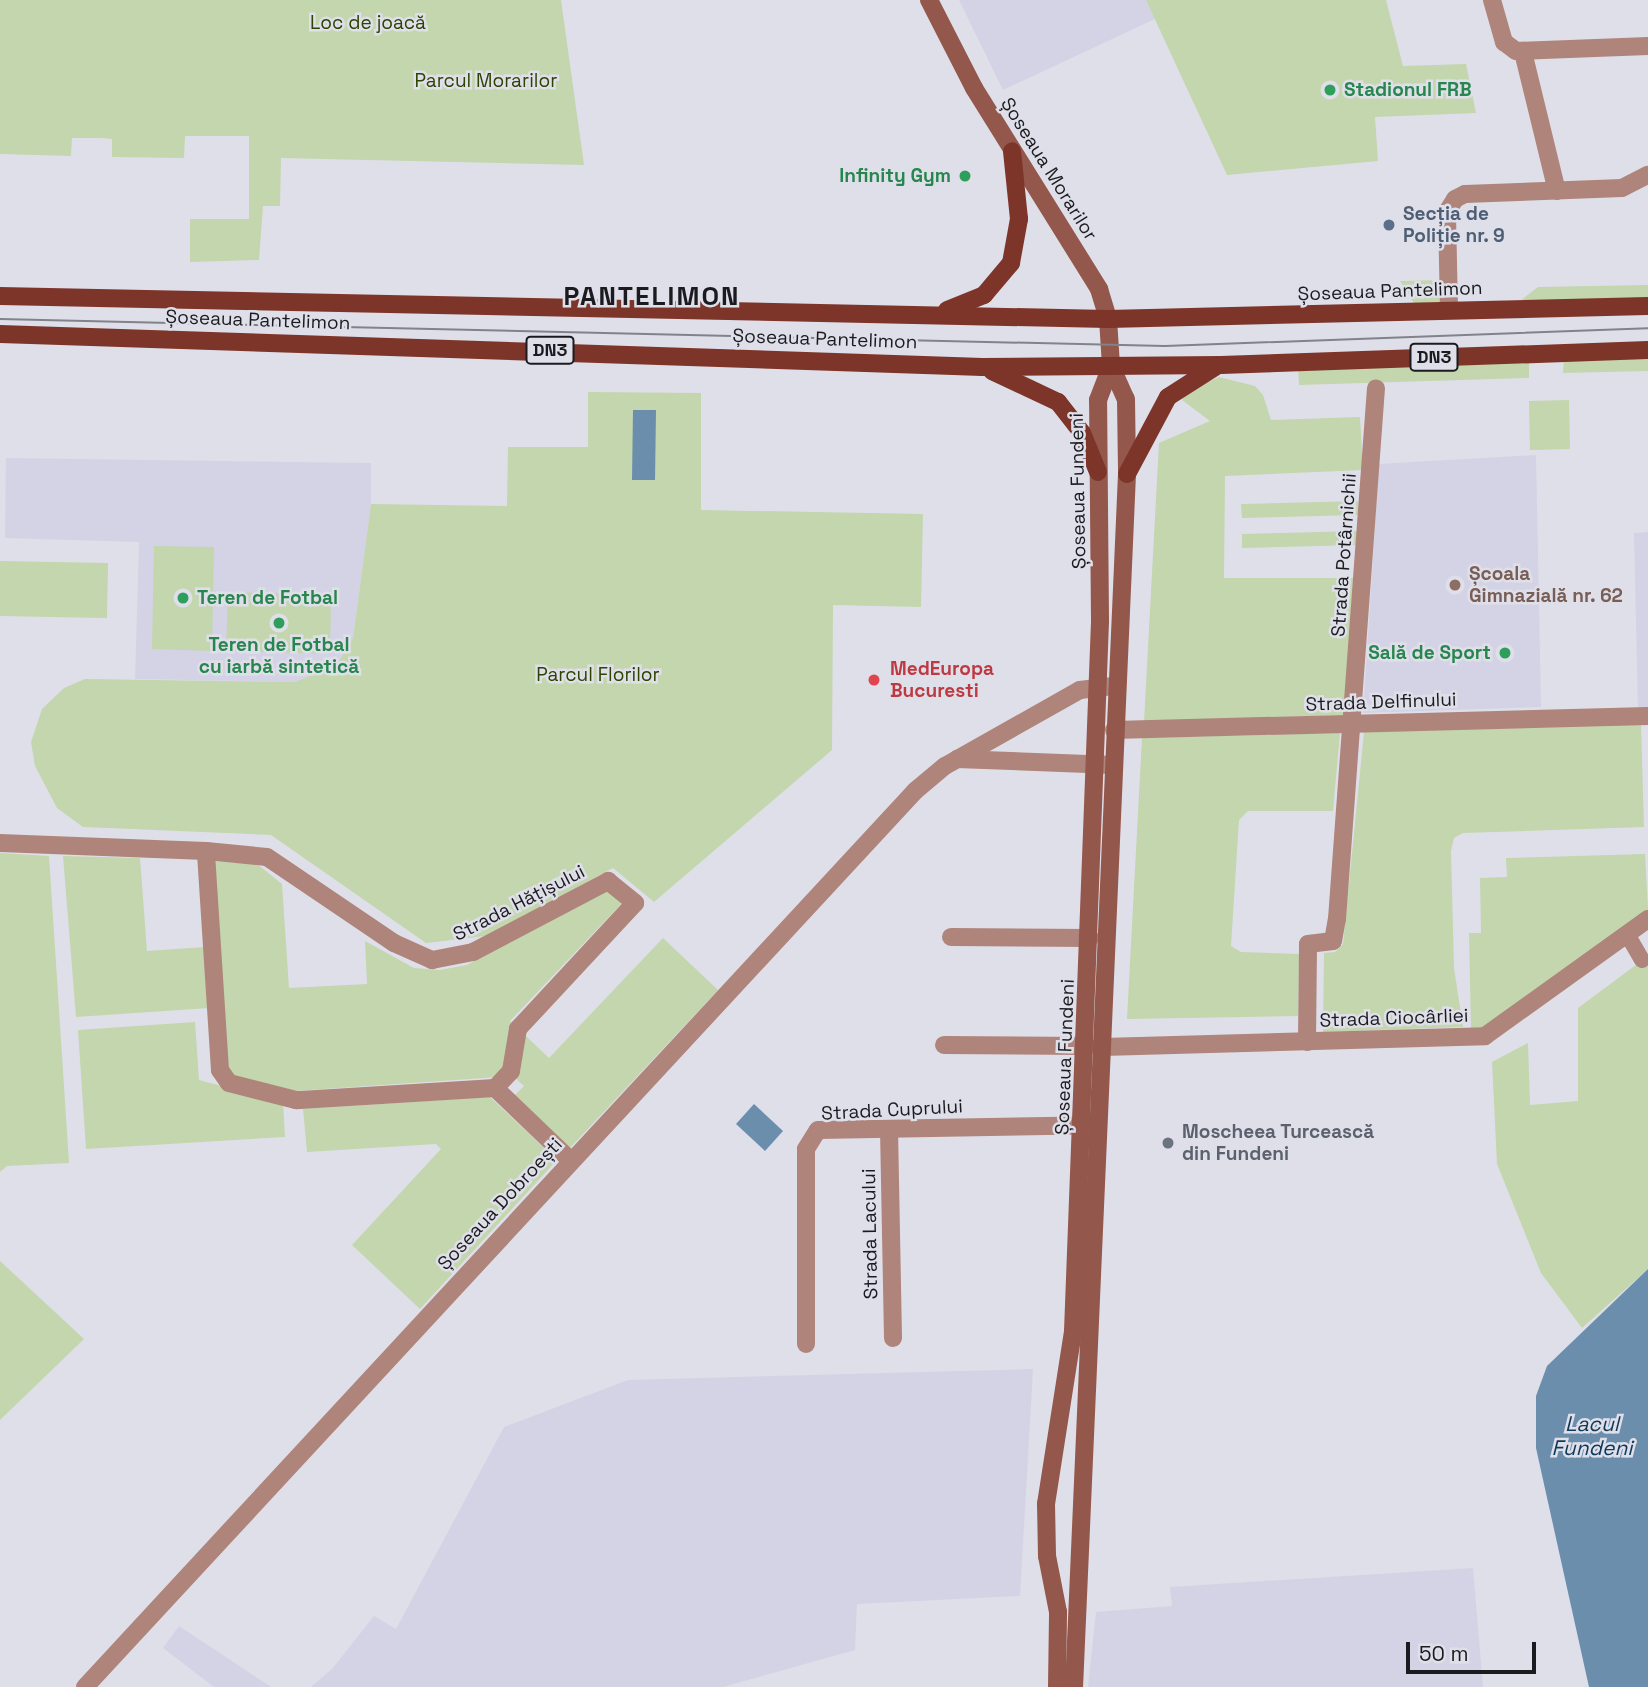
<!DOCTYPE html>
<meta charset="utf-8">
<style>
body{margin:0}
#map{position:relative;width:1648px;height:1687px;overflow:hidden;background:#dfdfea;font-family:"Space Grotesk",sans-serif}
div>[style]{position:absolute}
.built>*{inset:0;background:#d3d3e5}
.green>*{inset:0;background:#c3d6ad}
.water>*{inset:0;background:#6b8ead}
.pedestrian>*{height:16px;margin:-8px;padding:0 8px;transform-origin:8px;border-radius:8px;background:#ae847b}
.minor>*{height:18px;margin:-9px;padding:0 9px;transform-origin:9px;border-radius:9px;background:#ae847b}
.tertiary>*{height:18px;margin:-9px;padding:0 9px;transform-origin:9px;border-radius:9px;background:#ae847b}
.secondary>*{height:18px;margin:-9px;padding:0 9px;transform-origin:9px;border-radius:9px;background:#93574b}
.primary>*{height:18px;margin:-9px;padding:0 9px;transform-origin:9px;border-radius:9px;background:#7d3529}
.tram>*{height:2px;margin:-1px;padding:0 1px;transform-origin:1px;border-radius:1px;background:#82828a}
.dots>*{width:19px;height:19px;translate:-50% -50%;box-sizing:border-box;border:4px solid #dfdfea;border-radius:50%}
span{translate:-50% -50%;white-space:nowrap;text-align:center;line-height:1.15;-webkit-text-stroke:5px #dfdfea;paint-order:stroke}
.shield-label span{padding:2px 5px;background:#dfdfea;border:2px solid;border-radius:5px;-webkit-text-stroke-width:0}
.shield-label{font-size:18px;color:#1b1b1f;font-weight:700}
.park-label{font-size:19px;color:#2d4300}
.leisure-label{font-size:19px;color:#27864d;font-weight:700}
.left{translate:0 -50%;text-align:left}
.right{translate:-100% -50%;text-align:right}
.street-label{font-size:19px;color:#1b1b1f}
.service-label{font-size:19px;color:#4e5e75;font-weight:700}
.education-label{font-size:19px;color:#785e54;font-weight:700}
.health-label{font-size:19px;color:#be3a42;font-weight:700}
.worship-label{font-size:19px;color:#5b616d;font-weight:700}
.water-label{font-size:21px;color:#0f3959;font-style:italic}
.district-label{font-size:26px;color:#1b1b1f;font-weight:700;letter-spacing:2px}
.scale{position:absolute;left:1406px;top:1642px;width:130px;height:32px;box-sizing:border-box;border:4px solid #1b1b1f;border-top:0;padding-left:9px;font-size:21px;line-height:24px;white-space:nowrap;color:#1b1b1f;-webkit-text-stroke:5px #dfdfea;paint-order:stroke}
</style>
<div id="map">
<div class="built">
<i style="clip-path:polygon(959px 0,1146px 0,1155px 19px,1003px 90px)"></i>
<i style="clip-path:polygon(1536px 455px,1541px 707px,1363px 713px,1379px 464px)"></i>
<i style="clip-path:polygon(6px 458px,371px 463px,371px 504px,353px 638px,336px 666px,295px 682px,135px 679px,139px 542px,5px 538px)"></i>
<i style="clip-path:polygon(1648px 532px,1648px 708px,1638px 708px,1634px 533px)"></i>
<i style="clip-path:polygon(1033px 1369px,1020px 1596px,857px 1604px,855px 1650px,723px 1687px,311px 1687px,332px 1669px,374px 1616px,396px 1629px,504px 1427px,628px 1380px)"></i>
<i style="clip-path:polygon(1473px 1568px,1483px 1687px,1088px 1687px,1096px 1612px,1172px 1606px,1170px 1587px)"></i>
<i style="clip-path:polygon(179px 1626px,271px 1687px,214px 1687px,163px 1648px)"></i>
</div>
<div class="green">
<i style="clip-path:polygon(0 0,561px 0,584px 165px,281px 158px,280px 206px,263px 206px,259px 260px,190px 262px,190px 219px,249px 219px,249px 136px,185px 136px,184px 158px,112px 157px,112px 139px,101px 138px,72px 138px,71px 156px,0 154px)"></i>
<i style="clip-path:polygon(1146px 0,1386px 0,1403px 66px,1466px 64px,1476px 113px,1375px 117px,1378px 161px,1227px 175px)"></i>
<i style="clip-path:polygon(1444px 280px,1445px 307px,1415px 305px,1400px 281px)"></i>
<i style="clip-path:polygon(1648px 285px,1648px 301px,1516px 304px,1538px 287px)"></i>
<i style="clip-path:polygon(1648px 357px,1648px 371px,1563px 373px,1564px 358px)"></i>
<i style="clip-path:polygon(1529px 359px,1529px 378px,1299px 385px,1298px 366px)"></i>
<i style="clip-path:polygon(1219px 377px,1255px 386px,1263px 395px,1271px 420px,1360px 417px,1363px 470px,1225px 476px,1224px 578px,1353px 578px,1345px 715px,1144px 722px,1159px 443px,1210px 421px,1182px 400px,1188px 391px)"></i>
<i style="clip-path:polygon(588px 392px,701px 393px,701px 510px,923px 514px,921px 607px,833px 605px,832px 750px,654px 902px,613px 868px,486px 936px,426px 943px,271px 835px,83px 827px,57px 808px,35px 766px,31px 742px,42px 709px,64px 688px,85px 679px,295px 682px,336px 666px,353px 638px,371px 504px,507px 506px,508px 447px,588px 447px)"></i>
<i style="clip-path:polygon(1569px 400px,1570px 449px,1530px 450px,1529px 401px)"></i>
<i style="clip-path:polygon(1358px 501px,1359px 515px,1242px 518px,1241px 504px)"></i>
<i style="clip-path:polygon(1359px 531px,1359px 545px,1242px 548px,1242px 534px)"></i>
<i style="clip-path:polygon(154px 546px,214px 547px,212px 651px,152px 649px)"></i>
<i style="clip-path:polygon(0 561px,108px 563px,107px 618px,0 616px)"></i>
<i style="clip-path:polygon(228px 592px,331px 595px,330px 654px,226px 651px)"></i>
<i style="clip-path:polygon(1641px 724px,1644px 827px,1463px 833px,1454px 838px,1451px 851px,1454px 968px,1463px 1027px,1323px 1032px,1324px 953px,1335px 952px,1343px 944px,1364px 732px)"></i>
<i style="clip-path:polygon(1340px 733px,1333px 811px,1248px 811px,1239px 820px,1231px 946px,1241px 952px,1299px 954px,1298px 1016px,1127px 1019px,1142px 738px)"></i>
<i style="clip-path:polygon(0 853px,49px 856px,69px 1163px,7px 1166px,0 1172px)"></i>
<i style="clip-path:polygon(1645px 854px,1648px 909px,1484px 1028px,1471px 1029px,1469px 933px,1481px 933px,1480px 878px,1507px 877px,1506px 858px)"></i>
<i style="clip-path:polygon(63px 856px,140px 858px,147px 951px,205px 947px,209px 1008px,76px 1017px)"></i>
<i style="clip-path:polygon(211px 861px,257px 864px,282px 884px,289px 988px,367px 984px,365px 941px,414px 968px,440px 970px,467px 965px,610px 887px,624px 901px,510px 1021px,549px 1058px,663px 938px,718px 990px,570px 1148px,514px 1096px,524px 1086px,513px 1076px,295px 1091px,236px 1077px,229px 1072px)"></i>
<i style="clip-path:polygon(1648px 956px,1648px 1269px,1582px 1328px,1541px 1273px,1497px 1164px,1492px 1062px,1528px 1043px,1530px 1105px,1578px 1101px,1578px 1008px)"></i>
<i style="clip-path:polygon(195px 1022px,199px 1080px,283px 1102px,285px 1137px,86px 1149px,78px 1030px)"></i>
<i style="clip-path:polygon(490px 1097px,557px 1160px,420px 1309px,352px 1245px,441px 1149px,436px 1144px,307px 1152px,303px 1109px)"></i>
<i style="clip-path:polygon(0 1261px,84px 1339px,0 1420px)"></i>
</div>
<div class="water">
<i style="clip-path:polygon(633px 410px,656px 410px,655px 480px,632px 480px)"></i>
<i style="clip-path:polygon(754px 1104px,783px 1131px,765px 1151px,736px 1124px)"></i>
<i style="clip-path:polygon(1648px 1269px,1648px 1687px,1589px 1687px,1536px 1448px,1536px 1396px,1547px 1366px)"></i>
</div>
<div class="pedestrian">
<i style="left:1627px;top:934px;width:30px;rotate:60deg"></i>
</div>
<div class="minor">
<i style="left:1492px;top:0;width:44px;rotate:74.1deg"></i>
<i style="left:1504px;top:42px;width:15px;rotate:37deg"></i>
<i style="left:1516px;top:51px;width:132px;rotate:-2.2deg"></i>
<i style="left:1523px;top:52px;width:143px;rotate:76.3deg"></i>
<i style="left:1449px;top:310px;width:98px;rotate:-91.2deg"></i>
<i style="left:1447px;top:212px;width:15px;rotate:-58deg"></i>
<i style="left:1455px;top:199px;width:11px;rotate:-27deg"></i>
<i style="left:1465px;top:194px;width:157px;rotate:-2.2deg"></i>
<i style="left:1622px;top:188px;width:29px;rotate:-27deg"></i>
<i style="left:1114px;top:730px;width:534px;rotate:-1.5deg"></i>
<i style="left:0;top:843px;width:206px;rotate:2.2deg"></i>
<i style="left:206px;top:851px;width:61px;rotate:5.6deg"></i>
<i style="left:267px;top:857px;width:153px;rotate:34.1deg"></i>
<i style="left:394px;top:943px;width:42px;rotate:24.1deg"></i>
<i style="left:432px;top:960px;width:42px;rotate:-11deg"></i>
<i style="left:473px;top:952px;width:153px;rotate:-27.7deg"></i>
<i style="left:608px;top:881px;width:35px;rotate:39deg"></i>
<i style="left:635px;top:903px;width:172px;rotate:132.9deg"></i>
<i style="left:518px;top:1029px;width:43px;rotate:99.5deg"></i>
<i style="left:511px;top:1071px;width:23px;rotate:133deg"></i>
<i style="left:495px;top:1088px;width:199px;rotate:176.5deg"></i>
<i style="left:296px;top:1100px;width:69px;rotate:-165.8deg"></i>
<i style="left:229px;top:1083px;width:16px;rotate:-125deg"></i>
<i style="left:220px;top:1070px;width:219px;rotate:-93.7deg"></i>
<i style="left:951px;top:937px;width:139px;rotate:0.4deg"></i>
<i style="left:1307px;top:1042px;width:98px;rotate:-89.4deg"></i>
<i style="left:1308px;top:944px;width:25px;rotate:-7deg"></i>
<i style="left:1333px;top:941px;width:22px;rotate:-80deg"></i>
<i style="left:1337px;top:919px;width:532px;rotate:-85.8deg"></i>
<i style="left:944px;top:1045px;width:143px;rotate:0.4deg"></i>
<i style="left:1103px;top:1047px;width:382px;rotate:-1.6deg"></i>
<i style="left:1485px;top:1036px;width:201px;rotate:-35.7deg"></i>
<i style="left:495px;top:1088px;width:103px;rotate:43.8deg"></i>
<i style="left:889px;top:1129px;width:209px;rotate:88.9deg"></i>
<i style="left:806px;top:1344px;width:195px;rotate:-90deg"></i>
<i style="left:806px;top:1149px;width:22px;rotate:-58deg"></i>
<i style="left:818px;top:1130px;width:275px;rotate:-1deg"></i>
</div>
<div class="tertiary">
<i style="left:957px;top:759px;width:156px;rotate:2.2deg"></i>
<i style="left:85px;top:1687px;width:1221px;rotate:-47.19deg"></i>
<i style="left:915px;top:791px;width:39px;rotate:-40deg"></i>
<i style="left:945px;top:766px;width:155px;rotate:-29.4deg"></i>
<i style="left:1080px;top:690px;width:33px;rotate:-7deg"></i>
</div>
<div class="secondary">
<i style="left:929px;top:0;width:99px;rotate:62.9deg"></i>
<i style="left:974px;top:88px;width:237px;rotate:58.1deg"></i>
<i style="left:1099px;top:289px;width:31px;rotate:73deg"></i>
<i style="left:1108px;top:319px;width:47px;rotate:86.3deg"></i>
<i style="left:1111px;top:366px;width:36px;rotate:66deg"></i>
<i style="left:1126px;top:399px;width:75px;rotate:89.2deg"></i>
<i style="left:1127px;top:474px;width:1214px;rotate:92.5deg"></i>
<i style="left:1057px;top:1687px;width:75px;rotate:-89.2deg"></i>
<i style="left:1058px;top:1612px;width:57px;rotate:-101.1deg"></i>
<i style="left:1047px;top:1556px;width:52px;rotate:-91.1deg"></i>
<i style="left:1046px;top:1504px;width:175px;rotate:-81.1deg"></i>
<i style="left:1073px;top:1331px;width:711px;rotate:-87.82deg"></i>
<i style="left:1100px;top:621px;width:221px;rotate:-90.5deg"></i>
<i style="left:1098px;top:400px;width:36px;rotate:-69deg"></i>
</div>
<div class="primary">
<i style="left:0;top:296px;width:1108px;rotate:1.19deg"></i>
<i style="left:1108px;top:319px;width:540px;rotate:-1.38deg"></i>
<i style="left:947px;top:310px;width:40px;rotate:-22deg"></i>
<i style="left:984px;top:295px;width:42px;rotate:-49.8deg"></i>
<i style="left:1011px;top:263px;width:45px;rotate:-79.7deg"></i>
<i style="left:1019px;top:219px;width:68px;rotate:-95.9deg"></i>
<i style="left:0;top:334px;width:983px;rotate:1.92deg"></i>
<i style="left:982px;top:367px;width:239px;rotate:-0.5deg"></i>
<i style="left:1221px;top:365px;width:427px;rotate:-2deg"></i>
<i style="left:992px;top:371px;width:73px;rotate:25.2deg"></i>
<i style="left:1058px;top:402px;width:39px;rotate:52deg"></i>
<i style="left:1082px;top:433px;width:42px;rotate:67.7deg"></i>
<i style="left:1127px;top:474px;width:87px;rotate:-62deg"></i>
<i style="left:1168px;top:397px;width:56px;rotate:-32.6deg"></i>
</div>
<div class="tram">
<i style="left:0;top:319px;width:1165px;rotate:1.33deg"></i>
<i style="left:1165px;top:346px;width:483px;rotate:-2.1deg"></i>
</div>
<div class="dots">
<i style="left:1330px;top:90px;background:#2e9e5b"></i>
<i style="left:965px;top:176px;background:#2e9e5b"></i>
<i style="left:1389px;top:225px;background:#5c6f8a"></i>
<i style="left:1455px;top:585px;background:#8d6e63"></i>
<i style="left:183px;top:598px;background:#2e9e5b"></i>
<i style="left:279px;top:623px;background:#2e9e5b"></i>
<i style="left:1505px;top:653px;background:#2e9e5b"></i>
<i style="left:874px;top:680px;background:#e0444e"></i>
<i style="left:1168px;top:1143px;background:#6b7280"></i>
</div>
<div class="shield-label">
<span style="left:550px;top:350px">DN3</span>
<span style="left:1434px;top:357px">DN3</span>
</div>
<div class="park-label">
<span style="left:368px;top:23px">Loc de joacă</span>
<span style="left:486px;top:81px">Parcul Morarilor</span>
<span style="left:598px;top:675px">Parcul Florilor</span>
</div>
<div class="leisure-label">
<span class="left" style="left:1344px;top:90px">Stadionul FRB</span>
<span class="right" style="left:951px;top:176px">Infinity Gym</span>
<span class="left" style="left:197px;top:598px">Teren de Fotbal</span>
<span style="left:279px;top:656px">Teren de Fotbal<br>cu iarbă sintetică</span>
<span class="right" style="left:1491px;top:653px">Sală de Sport</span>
</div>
<div class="street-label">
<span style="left:1049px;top:169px;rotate:58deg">Șoseaua Morarilor</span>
<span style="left:1390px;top:291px;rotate:-2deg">Șoseaua Pantelimon</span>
<span style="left:258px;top:320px;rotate:2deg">Șoseaua Pantelimon</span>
<span style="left:825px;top:339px;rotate:2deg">Șoseaua Pantelimon</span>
<span style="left:1078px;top:491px;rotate:-91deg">Șoseaua Fundeni</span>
<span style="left:1344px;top:555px;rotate:-86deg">Strada Potârnichii</span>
<span style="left:1381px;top:702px;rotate:-2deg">Strada Delfinului</span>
<span style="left:519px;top:903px;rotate:-27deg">Strada Hățișului</span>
<span style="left:1394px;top:1018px;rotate:-2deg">Strada Ciocârliei</span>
<span style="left:1065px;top:1057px;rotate:-88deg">Șoseaua Fundeni</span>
<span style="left:892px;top:1110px;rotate:-3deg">Strada Cuprului</span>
<span style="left:500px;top:1204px;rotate:-47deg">Șoseaua Dobroești</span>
<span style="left:870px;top:1234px;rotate:-91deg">Strada Lacului</span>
</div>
<div class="service-label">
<span class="left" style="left:1403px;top:225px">Secția de<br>Poliție nr. 9</span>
</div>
<div class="education-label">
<span class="left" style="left:1469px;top:585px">Școala<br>Gimnazială nr. 62</span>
</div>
<div class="health-label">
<span class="left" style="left:890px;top:680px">MedEuropa<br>Bucuresti</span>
</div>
<div class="worship-label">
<span class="left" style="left:1182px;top:1143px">Moscheea Turcească<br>din Fundeni</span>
</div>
<div class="water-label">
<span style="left:1592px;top:1436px">Lacul<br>Fundeni</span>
</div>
<div class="district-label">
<span style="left:652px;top:297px">PANTELIMON</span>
</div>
<div class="scale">50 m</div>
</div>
